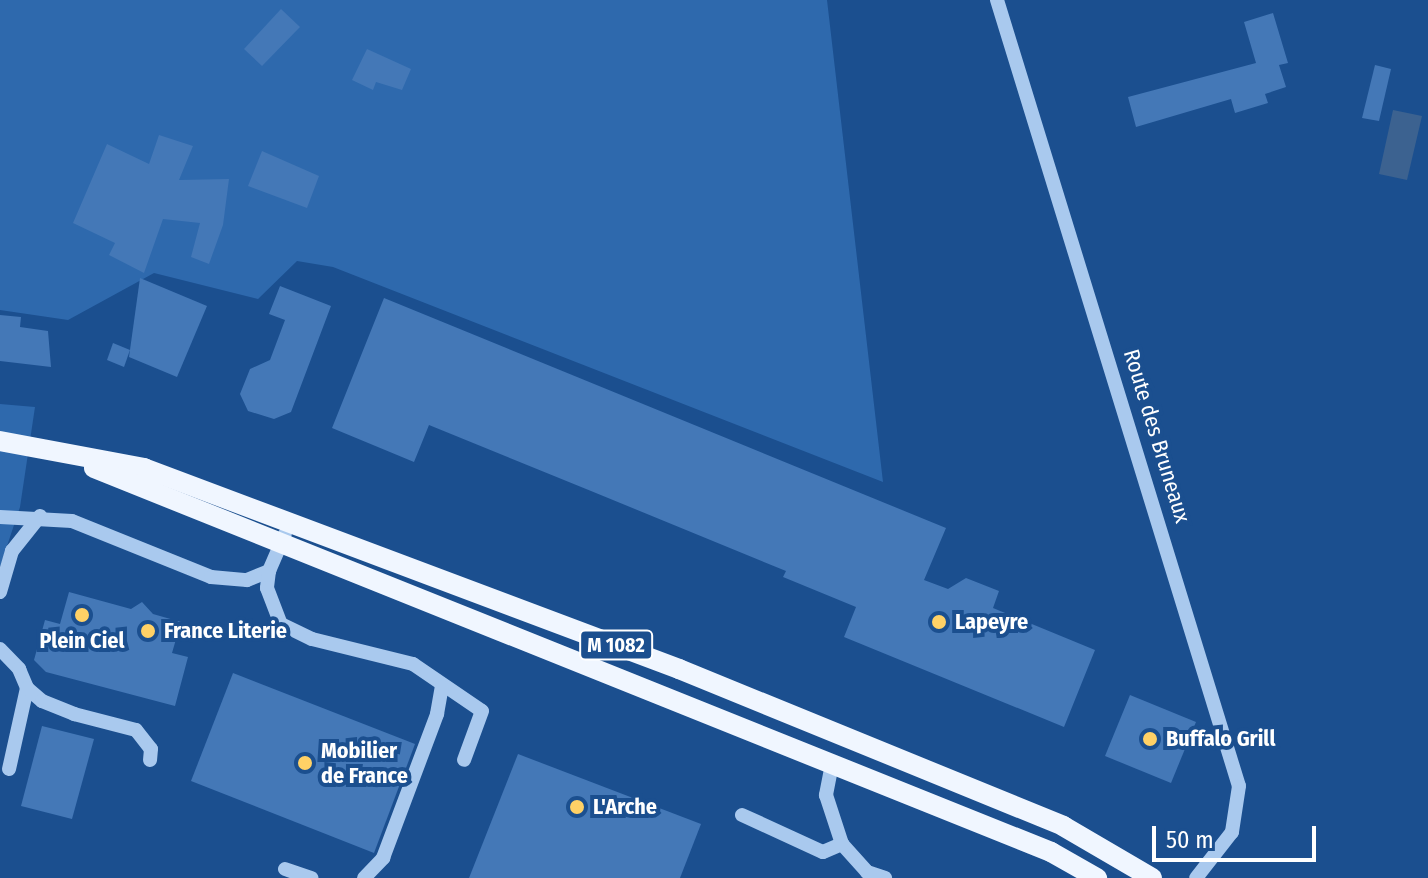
<!DOCTYPE html>
<style>
body{margin:0}
#map{position:relative;width:1428px;height:878px;overflow:hidden;background:#1b4f8f;font-family:"Fira Sans Condensed",sans-serif}
div>[style]{position:absolute}
.green>*{inset:0;background:#2e69ad}
.water>*{inset:0;background:#3c6290}
.building>*{inset:0;background:#4478b7}
.minor>*{height:14px;margin:-7px;padding:0 7px;transform-origin:7px;border-radius:7px;background:#a9c9ee}
.major>*{height:20px;margin:-10px;padding:0 10px;transform-origin:10px;border-radius:10px;background:#f0f6ff}
.dots>*{width:22px;height:22px;translate:-50% -50%;box-sizing:border-box;border:4px solid #1b4f8f;border-radius:50%}
span{translate:-50% -50%;white-space:nowrap;text-align:center;line-height:1.15;-webkit-text-stroke:8px #1b4f8f;paint-order:stroke}
.shield-label span{padding:2px 6px;background:#1b4f8f;border:2px solid;border-radius:6px;-webkit-text-stroke-width:0}
.shield-label{font-size:20px;color:#fff;font-weight:700}
.street-label{font-size:22px;color:#fff}
.poi-label{font-size:22px;color:#fff;font-weight:700}
.left{translate:0 -50%;text-align:left}
.scale{position:absolute;left:1152px;top:826px;width:164px;height:36px;box-sizing:border-box;border:4px solid #fff;border-top:0;padding-left:10px;font-size:24px;line-height:28px;white-space:nowrap;color:#fff;-webkit-text-stroke:6px #1b4f8f;paint-order:stroke}
</style>
<div id="map">
<div class="green">
<i style="clip-path:polygon(0 0,827px 0,883px 482px,333px 267px,297px 261px,258px 299px,154px 273px,68px 320px,0 310px)"></i>
<i style="clip-path:polygon(0 404px,35px 407px,20px 507px,0 567px)"></i>
</div>
<div class="water">
<i style="clip-path:polygon(1393px 110px,1422px 116px,1407px 180px,1379px 174px)"></i>
</div>
<div class="building">
<i style="clip-path:polygon(281px 9px,300px 27px,262px 66px,244px 49px)"></i>
<i style="clip-path:polygon(1273px 13px,1288px 63px,1279px 65px,1286px 87px,1265px 94px,1268px 103px,1235px 113px,1231px 99px,1136px 127px,1128px 97px,1256px 63px,1244px 22px)"></i>
<i style="clip-path:polygon(367px 49px,411px 69px,402px 90px,376px 82px,373px 90px,352px 80px)"></i>
<i style="clip-path:polygon(1375px 65px,1391px 69px,1379px 121px,1362px 118px)"></i>
<i style="clip-path:polygon(159px 135px,193px 146px,179px 180px,229px 179px,223px 225px,209px 264px,191px 257px,200px 223px,163px 219px,144px 273px,109px 255px,115px 243px,73px 223px,107px 144px,149px 164px)"></i>
<i style="clip-path:polygon(262px 151px,319px 176px,307px 208px,248px 186px)"></i>
<i style="clip-path:polygon(140px 278px,207px 306px,177px 377px,129px 357px)"></i>
<i style="clip-path:polygon(280px 286px,331px 306px,291px 412px,274px 419px,248px 411px,240px 394px,250px 369px,270px 360px,285px 320px,269px 314px)"></i>
<i style="clip-path:polygon(384px 298px,946px 528px,924px 580px,948px 589px,966px 578px,999px 591px,993px 608px,1095px 650px,1064px 727px,844px 637px,856px 607px,783px 577px,786px 571px,591px 491px,429px 425px,414px 462px,332px 428px)"></i>
<i style="clip-path:polygon(0 315px,21px 317px,20px 327px,48px 331px,51px 367px,0 361px)"></i>
<i style="clip-path:polygon(113px 343px,130px 350px,124px 367px,107px 360px)"></i>
<i style="clip-path:polygon(69px 592px,131px 609px,142px 602px,153px 614px,181px 622px,172px 653px,188px 657px,175px 706px,46px 672px,34px 660px,45px 620px,60px 624px)"></i>
<i style="clip-path:polygon(233px 673px,415px 744px,374px 853px,191px 781px)"></i>
<i style="clip-path:polygon(1130px 695px,1196px 722px,1171px 783px,1105px 756px)"></i>
<i style="clip-path:polygon(42px 726px,94px 739px,72px 819px,21px 806px)"></i>
<i style="clip-path:polygon(518px 754px,701px 824px,680px 878px,469px 878px)"></i>
</div>
<div class="minor">
<i style="left:997px;top:0;width:822px;rotate:72.89deg"></i>
<i style="left:1239px;top:786px;width:47px;rotate:98.7deg"></i>
<i style="left:1232px;top:832px;width:58px;rotate:128deg"></i>
<i style="left:0;top:517px;width:72px;rotate:3.2deg"></i>
<i style="left:72px;top:521px;width:150px;rotate:21.9deg"></i>
<i style="left:211px;top:577px;width:36px;rotate:5deg"></i>
<i style="left:247px;top:580px;width:24px;rotate:-22deg"></i>
<i style="left:269px;top:571px;width:40px;rotate:-66.6deg"></i>
<i style="left:269px;top:571px;width:17px;rotate:97deg"></i>
<i style="left:267px;top:588px;width:39px;rotate:69deg"></i>
<i style="left:281px;top:624px;width:34px;rotate:26deg"></i>
<i style="left:312px;top:639px;width:104px;rotate:13.9deg"></i>
<i style="left:413px;top:664px;width:83px;rotate:34.3deg"></i>
<i style="left:482px;top:711px;width:52px;rotate:110.2deg"></i>
<i style="left:0;top:592px;width:43px;rotate:-73.7deg"></i>
<i style="left:12px;top:551px;width:45px;rotate:-51.3deg"></i>
<i style="left:0;top:649px;width:28px;rotate:46deg"></i>
<i style="left:19px;top:669px;width:21px;rotate:67deg"></i>
<i style="left:27px;top:688px;width:83px;rotate:102.5deg"></i>
<i style="left:27px;top:688px;width:20px;rotate:41deg"></i>
<i style="left:42px;top:701px;width:35px;rotate:22deg"></i>
<i style="left:74px;top:714px;width:64px;rotate:14.5deg"></i>
<i style="left:136px;top:730px;width:24px;rotate:52deg"></i>
<i style="left:151px;top:749px;width:11px;rotate:95deg"></i>
<i style="left:832px;top:764px;width:32px;rotate:101deg"></i>
<i style="left:826px;top:795px;width:52px;rotate:71.9deg"></i>
<i style="left:842px;top:844px;width:38px;rotate:48deg"></i>
<i style="left:867px;top:872px;width:19px;rotate:18deg"></i>
<i style="left:742px;top:815px;width:89px;rotate:24.6deg"></i>
<i style="left:823px;top:852px;width:21px;rotate:-23deg"></i>
<i style="left:285px;top:869px;width:28px;rotate:19deg"></i>
<i style="left:364px;top:878px;width:28px;rotate:-46deg"></i>
<i style="left:383px;top:858px;width:154px;rotate:-69.4deg"></i>
<i style="left:437px;top:714px;width:27px;rotate:-80deg"></i>
</div>
<div class="major">
<i style="left:0;top:441px;width:147px;rotate:10.6deg"></i>
<i style="left:144px;top:468px;width:572px;rotate:20.59deg"></i>
<i style="left:679px;top:669px;width:415px;rotate:22.2deg"></i>
<i style="left:1063px;top:826px;width:103px;rotate:30.3deg"></i>
<i style="left:94px;top:468px;width:1031px;rotate:21.86deg"></i>
<i style="left:1051px;top:852px;width:53px;rotate:29.5deg"></i>
</div>
<div class="dots">
<i style="left:82px;top:615px;background:#ffd166"></i>
<i style="left:939px;top:622px;background:#ffd166"></i>
<i style="left:148px;top:631px;background:#ffd166"></i>
<i style="left:1150px;top:739px;background:#ffd166"></i>
<i style="left:305px;top:763px;background:#ffd166"></i>
<i style="left:577px;top:807px;background:#ffd166"></i>
</div>
<div class="shield-label">
<span style="left:616px;top:645px">M 1082</span>
</div>
<div class="street-label">
<span style="left:1157px;top:436px;rotate:73deg">Route des Bruneaux</span>
</div>
<div class="poi-label">
<span class="left" style="left:955px;top:622px">Lapeyre</span>
<span class="left" style="left:164px;top:631px">France Literie</span>
<span style="left:82px;top:641px">Plein Ciel</span>
<span class="left" style="left:1166px;top:739px">Buffalo Grill</span>
<span class="left" style="left:321px;top:763px">Mobilier<br>de France</span>
<span class="left" style="left:593px;top:807px">L'Arche</span>
</div>
<div class="scale">50 m</div>
</div>
